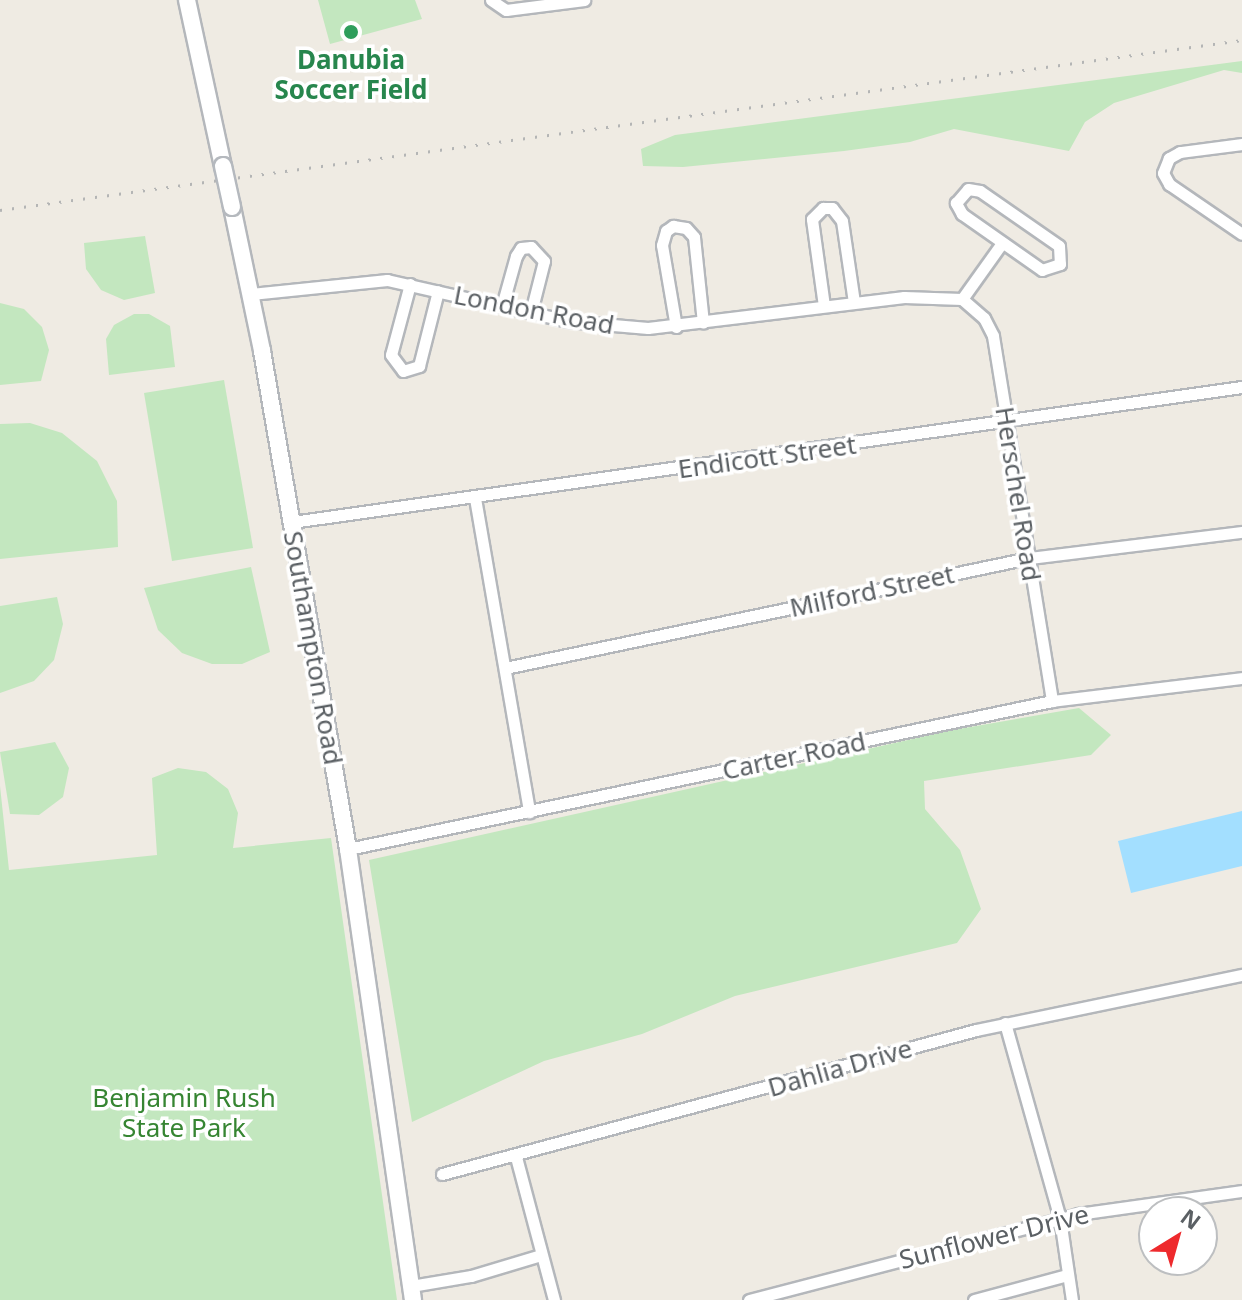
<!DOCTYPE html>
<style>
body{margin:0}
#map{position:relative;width:1242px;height:1300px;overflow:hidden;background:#efebe3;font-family:"Noto Sans",sans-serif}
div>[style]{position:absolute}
.green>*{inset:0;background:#c3e7bf}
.water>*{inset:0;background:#a3dfff}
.roads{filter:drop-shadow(2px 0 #b4b7bb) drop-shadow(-2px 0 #b4b7bb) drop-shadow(0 2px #b4b7bb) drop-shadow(0 -2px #b4b7bb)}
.street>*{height:11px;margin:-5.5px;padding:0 5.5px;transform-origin:5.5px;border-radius:5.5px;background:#fff}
.secondary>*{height:16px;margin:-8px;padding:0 8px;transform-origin:8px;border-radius:8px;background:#fff}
.rail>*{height:3px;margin-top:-1.5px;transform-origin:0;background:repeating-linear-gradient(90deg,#b4b5b5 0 2px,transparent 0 12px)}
.bridges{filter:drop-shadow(2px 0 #b5b9be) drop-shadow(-2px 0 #b5b9be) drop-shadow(0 2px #b5b9be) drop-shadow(0 -2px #b5b9be)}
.secondary-bridge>*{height:16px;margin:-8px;padding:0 8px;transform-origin:8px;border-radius:8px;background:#fff}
.dots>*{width:22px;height:22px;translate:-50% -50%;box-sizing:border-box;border:4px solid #fff;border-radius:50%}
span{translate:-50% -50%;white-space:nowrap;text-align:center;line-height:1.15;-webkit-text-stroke:7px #fff;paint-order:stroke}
.leisure-label{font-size:26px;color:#27864d;font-weight:700}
.street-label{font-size:26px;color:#5b6064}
.park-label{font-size:26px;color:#368532}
.north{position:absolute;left:1138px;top:1196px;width:80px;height:80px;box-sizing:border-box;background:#fff;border:2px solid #bdbfc1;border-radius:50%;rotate:37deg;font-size:22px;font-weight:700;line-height:32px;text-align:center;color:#5b6064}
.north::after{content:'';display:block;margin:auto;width:28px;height:36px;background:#ee2a2d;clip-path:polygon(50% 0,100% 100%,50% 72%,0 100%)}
</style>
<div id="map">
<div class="green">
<i style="clip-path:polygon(318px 0,415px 0,422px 19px,330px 44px)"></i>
<i style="clip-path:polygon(1242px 61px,1242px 73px,1224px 70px,1114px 103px,1085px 122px,1069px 151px,954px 129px,910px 142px,844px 151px,683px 167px,643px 166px,641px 149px,675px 135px)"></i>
<i style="clip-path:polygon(145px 236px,155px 293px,124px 300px,101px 290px,86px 269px,84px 243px)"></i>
<i style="clip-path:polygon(0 303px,24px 309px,42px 327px,49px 350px,41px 381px,0 385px)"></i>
<i style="clip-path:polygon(134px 314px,149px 314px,170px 326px,175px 367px,109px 375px,106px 339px,114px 325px)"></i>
<i style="clip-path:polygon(224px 380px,253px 548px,172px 561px,144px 393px)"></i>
<i style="clip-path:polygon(30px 423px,62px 433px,97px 461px,117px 501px,118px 547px,0 559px,0 424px)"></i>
<i style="clip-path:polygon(251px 567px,270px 652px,242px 664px,212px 664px,182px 653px,158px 630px,144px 588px)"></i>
<i style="clip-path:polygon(57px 597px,63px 624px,54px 660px,34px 681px,0 693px,0 606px)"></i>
<i style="clip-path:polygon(1079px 708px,1111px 735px,1091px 755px,924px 781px,925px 809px,960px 850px,981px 909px,957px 943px,735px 996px,642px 1034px,544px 1061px,412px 1122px,369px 860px,953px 730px)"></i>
<i style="clip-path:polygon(55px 742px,69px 768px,63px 797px,39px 815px,10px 814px,0 752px)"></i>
<i style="clip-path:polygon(178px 768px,206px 772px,228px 789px,238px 813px,233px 848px,331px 838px,397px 1300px,0 1300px,0 786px,9px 870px,157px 855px,152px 778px)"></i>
</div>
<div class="water">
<i style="clip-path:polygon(1242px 811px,1242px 866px,1131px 893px,1118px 841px)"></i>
</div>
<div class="roads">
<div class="street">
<i style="left:491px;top:0;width:18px;rotate:34deg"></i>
<i style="left:506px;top:10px;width:79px;rotate:-7.3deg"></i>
<i style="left:1242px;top:144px;width:63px;rotate:172.6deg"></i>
<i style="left:1180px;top:152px;width:13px;rotate:151deg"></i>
<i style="left:1169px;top:158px;width:16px;rotate:112deg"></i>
<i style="left:1163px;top:173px;width:13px;rotate:61deg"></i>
<i style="left:1169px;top:184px;width:88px;rotate:34.4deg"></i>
<i style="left:968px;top:189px;width:12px;rotate:9deg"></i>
<i style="left:980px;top:191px;width:96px;rotate:34.8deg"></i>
<i style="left:1059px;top:246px;width:18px;rotate:87deg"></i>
<i style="left:1060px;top:264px;width:19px;rotate:162deg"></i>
<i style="left:1042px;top:270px;width:98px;rotate:-145deg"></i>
<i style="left:962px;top:214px;width:13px;rotate:-119deg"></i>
<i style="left:956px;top:203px;width:18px;rotate:-49deg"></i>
<i style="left:410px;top:284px;width:73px;rotate:105deg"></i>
<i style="left:391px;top:355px;width:20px;rotate:53deg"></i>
<i style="left:403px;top:371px;width:17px;rotate:-17deg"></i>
<i style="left:419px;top:366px;width:77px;rotate:-75.8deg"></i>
<i style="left:251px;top:294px;width:137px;rotate:-5.9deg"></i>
<i style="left:387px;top:280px;width:185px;rotate:12.8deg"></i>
<i style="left:567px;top:321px;width:81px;rotate:4.9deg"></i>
<i style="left:648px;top:328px;width:258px;rotate:-6.9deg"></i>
<i style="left:904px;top:297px;width:58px;rotate:2deg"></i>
<i style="left:962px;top:299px;width:29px;rotate:41deg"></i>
<i style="left:984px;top:318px;width:20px;rotate:63deg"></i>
<i style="left:993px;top:336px;width:370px;rotate:80.8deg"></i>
<i style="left:962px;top:299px;width:69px;rotate:-54.5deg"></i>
<i style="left:502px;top:306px;width:52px;rotate:-74.4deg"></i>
<i style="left:516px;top:256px;width:9px;rotate:-58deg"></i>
<i style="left:521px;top:248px;width:10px;rotate:-6deg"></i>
<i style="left:531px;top:247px;width:19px;rotate:47deg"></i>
<i style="left:544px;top:261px;width:53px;rotate:104.3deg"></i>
<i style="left:824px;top:306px;width:88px;rotate:-97.9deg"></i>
<i style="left:812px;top:219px;width:16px;rotate:-45deg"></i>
<i style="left:823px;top:208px;width:9px"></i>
<i style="left:832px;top:208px;width:16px;rotate:52deg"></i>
<i style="left:842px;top:221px;width:82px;rotate:81.6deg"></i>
<i style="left:676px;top:327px;width:83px;rotate:-99.7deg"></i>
<i style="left:662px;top:245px;width:15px;rotate:-74deg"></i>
<i style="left:666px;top:231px;width:9px;rotate:-36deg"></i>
<i style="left:673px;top:226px;width:13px;rotate:9deg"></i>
<i style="left:686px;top:228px;width:12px;rotate:48deg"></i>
<i style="left:694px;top:237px;width:86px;rotate:84deg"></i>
<i style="left:475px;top:498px;width:319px;rotate:80.2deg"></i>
<i style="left:292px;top:522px;width:960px;rotate:-8.09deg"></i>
<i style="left:505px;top:668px;width:535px;rotate:-11.86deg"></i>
<i style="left:1029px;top:558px;width:215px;rotate:-7deg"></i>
<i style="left:348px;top:849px;width:719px;rotate:-11.87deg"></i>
<i style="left:1052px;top:701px;width:191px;rotate:-6.9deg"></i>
<i style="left:1005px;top:1023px;width:204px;rotate:74.3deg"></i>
<i style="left:1060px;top:1219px;width:82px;rotate:81.6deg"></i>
<i style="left:516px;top:1157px;width:148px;rotate:75.1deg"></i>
<i style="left:442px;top:1174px;width:553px;rotate:-15.09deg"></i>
<i style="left:976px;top:1030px;width:272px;rotate:-11.7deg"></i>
<i style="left:411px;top:1286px;width:61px;rotate:-9.5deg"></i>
<i style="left:471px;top:1276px;width:73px;rotate:-16.7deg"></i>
<i style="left:749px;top:1300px;width:340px;rotate:-14.6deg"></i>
<i style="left:1078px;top:1214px;width:166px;rotate:-8deg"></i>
<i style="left:974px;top:1300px;width:96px;rotate:-15deg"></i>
</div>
<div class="secondary">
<i style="left:187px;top:0;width:170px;rotate:77.8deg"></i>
<i style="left:232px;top:207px;width:147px;rotate:78.2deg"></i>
<i style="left:262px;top:351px;width:505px;rotate:80.2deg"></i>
<i style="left:348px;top:849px;width:456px;rotate:81.8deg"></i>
</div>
</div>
<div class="rail">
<i style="left:0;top:210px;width:1254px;rotate:-7.79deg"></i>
</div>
<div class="bridges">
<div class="secondary-bridge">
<i style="left:223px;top:166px;width:42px;rotate:77.6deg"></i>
</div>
</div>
<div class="dots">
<i style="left:351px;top:32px;background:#2e9e5b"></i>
</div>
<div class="leisure-label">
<span style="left:351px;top:75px">Danubia<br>Soccer Field</span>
</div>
<div class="street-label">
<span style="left:534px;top:310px;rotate:11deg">London Road</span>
<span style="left:767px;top:457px;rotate:-8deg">Endicott Street</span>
<span style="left:1018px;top:494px;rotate:81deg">Herschel Road</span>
<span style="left:872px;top:591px;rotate:-12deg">Milford Street</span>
<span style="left:313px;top:648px;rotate:80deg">Southampton Road</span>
<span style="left:794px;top:756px;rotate:-12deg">Carter Road</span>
<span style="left:840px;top:1068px;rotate:-16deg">Dahlia Drive</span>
<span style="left:994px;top:1237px;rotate:-14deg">Sunflower Drive</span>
</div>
<div class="park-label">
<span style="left:184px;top:1113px">Benjamin Rush<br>State Park</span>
</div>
<div class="north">N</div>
</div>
